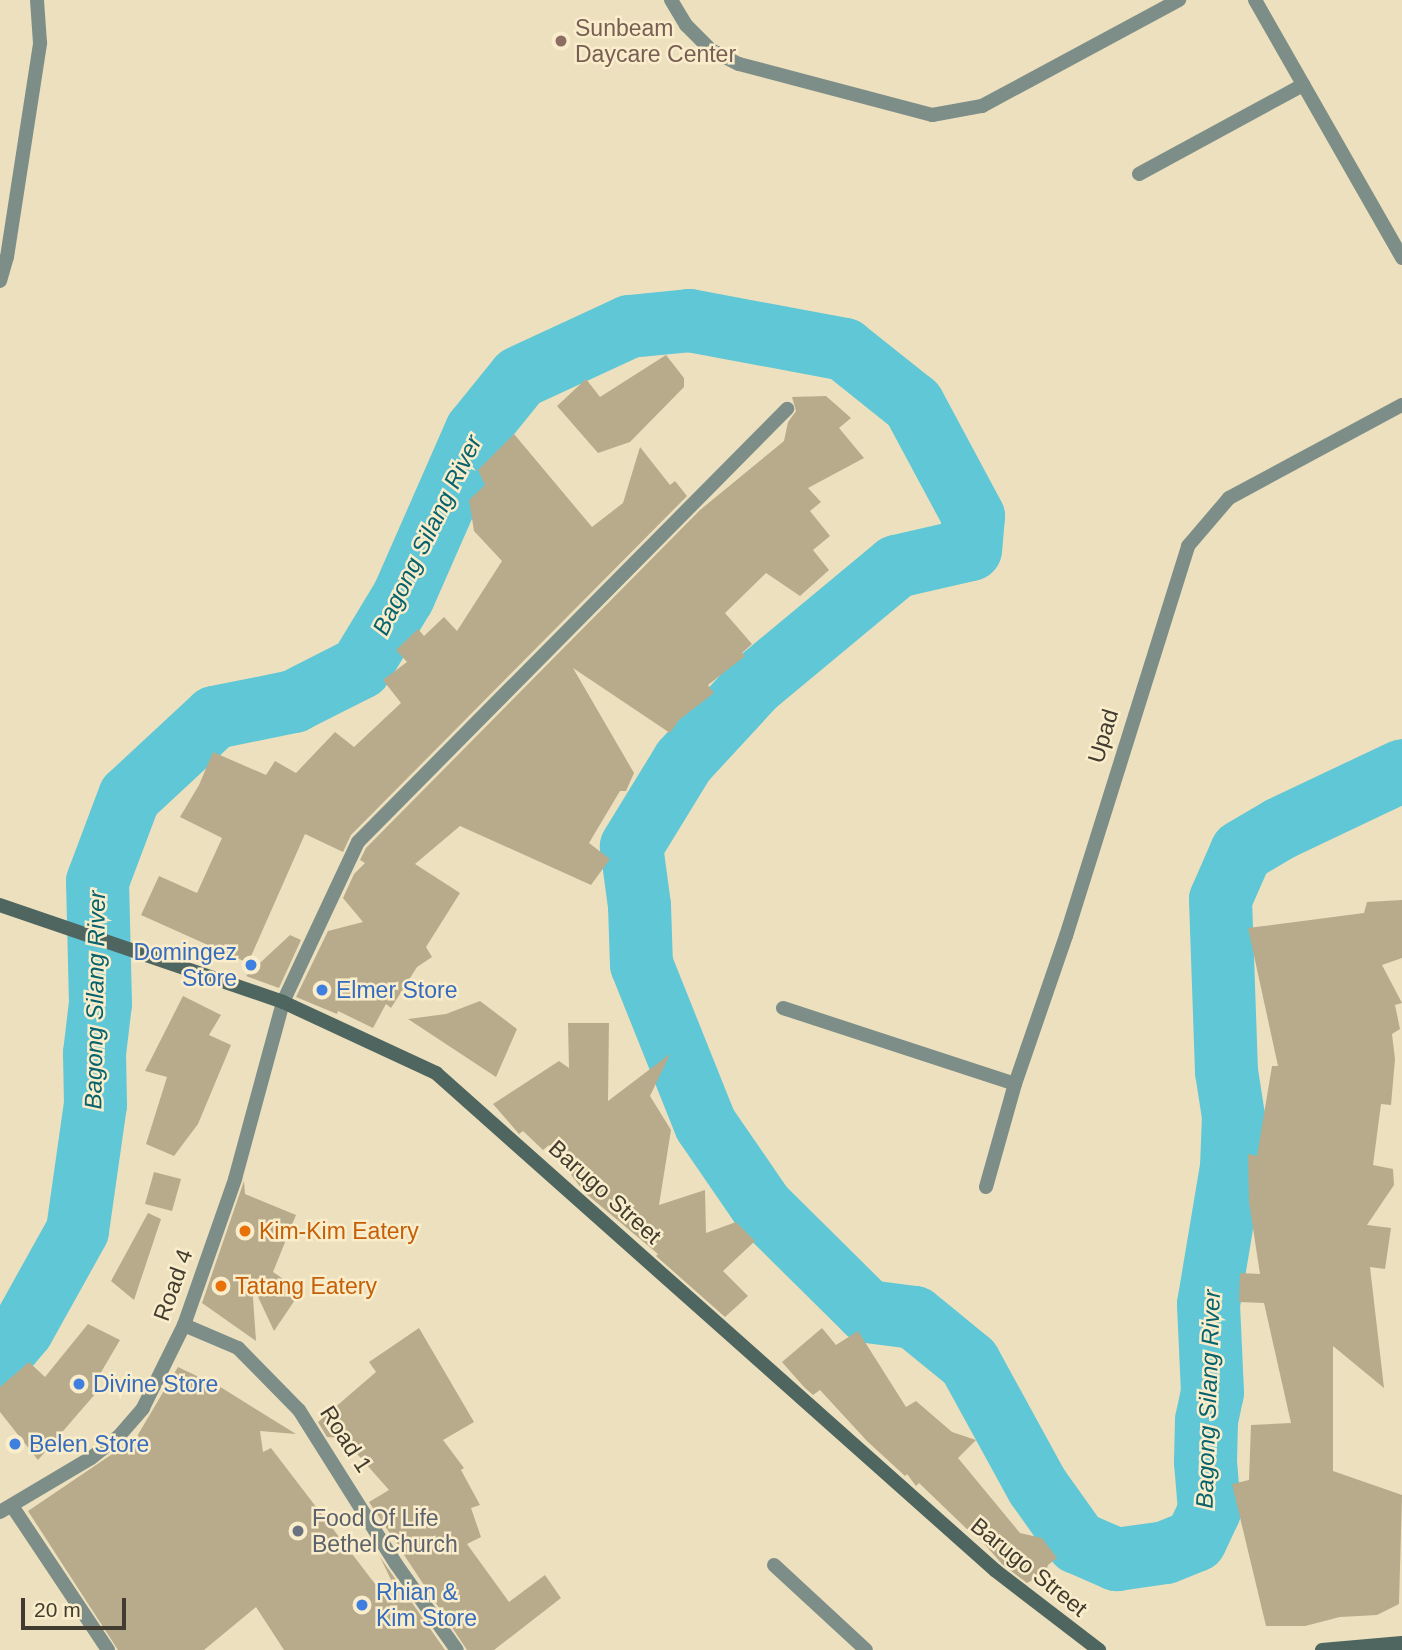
<!DOCTYPE html>
<style>
body{margin:0}
#map{position:relative;width:1402px;height:1650px;overflow:hidden;background:#ede0be;font-family:Helvetica,sans-serif}
div>[style]{position:absolute}
.river>*{height:63px;margin:-31.5px;padding:0 31.5px;transform-origin:31.5px;border-radius:31.5px;background:#5fc7d5}
.building>*{inset:0;background:#b8ab8b}
.service>*{height:14px;margin:-7px;padding:0 7px;transform-origin:7px;border-radius:7px;background:#7d8e88}
.minor>*{height:14px;margin:-7px;padding:0 7px;transform-origin:7px;border-radius:7px;background:#7d8e88}
.secondary>*{height:14px;margin:-7px;padding:0 7px;transform-origin:7px;border-radius:7px;background:#4e665f}
.dots>*{width:19px;height:19px;translate:-50% -50%;box-sizing:border-box;border:4px solid #faedcb;border-radius:50%}
span{translate:-50% -50%;white-space:nowrap;text-align:center;line-height:1.15;-webkit-text-stroke:5px #faedcb;paint-order:stroke}
.education-label{font-size:23px;color:#785e54}
.left{translate:0 -50%;text-align:left}
.street-label{font-size:23px;color:#413c2f}
.shop-label{font-size:23px;color:#366cbe}
.right{translate:-100% -50%;text-align:right}
.food-label{font-size:23px;color:#c56008}
.worship-label{font-size:23px;color:#5b616d}
.water-label{font-size:24px;color:#06636d;font-style:italic}
.scale{position:absolute;left:21px;top:1598px;width:105px;height:32px;box-sizing:border-box;border:4px solid #413c2f;border-top:0;padding-left:9px;font-size:21px;line-height:24px;white-space:nowrap;color:#413c2f;-webkit-text-stroke:5px #faedcb;paint-order:stroke}
</style>
<div id="map">
<div class="river">
<i style="left:0;top:1355px;width:34px;rotate:-50deg"></i>
<i style="left:22px;top:1329px;width:113px;rotate:-60.9deg"></i>
<i style="left:77px;top:1230px;width:127px;rotate:-81.9deg"></i>
<i style="left:95px;top:1104px;width:51px;rotate:-91.1deg"></i>
<i style="left:94px;top:1053px;width:50px;rotate:-83.2deg"></i>
<i style="left:100px;top:1003px;width:122px;rotate:-91.4deg"></i>
<i style="left:97px;top:881px;width:91px;rotate:-69.4deg"></i>
<i style="left:129px;top:796px;width:116px;rotate:-42.9deg"></i>
<i style="left:214px;top:717px;width:81px;rotate:-11.4deg"></i>
<i style="left:293px;top:701px;width:75px;rotate:-26.9deg"></i>
<i style="left:360px;top:667px;width:83px;rotate:-58.8deg"></i>
<i style="left:403px;top:596px;width:181px;rotate:-66.3deg"></i>
<i style="left:476px;top:430px;width:68px;rotate:-50.9deg"></i>
<i style="left:519px;top:377px;width:121px;rotate:-24.9deg"></i>
<i style="left:629px;top:326px;width:60px;rotate:-5.7deg"></i>
<i style="left:689px;top:320px;width:158px;rotate:10.6deg"></i>
<i style="left:844px;top:349px;width:88px;rotate:38.6deg"></i>
<i style="left:913px;top:404px;width:127px;rotate:61.8deg"></i>
<i style="left:973px;top:516px;width:33px;rotate:95deg"></i>
<i style="left:970px;top:549px;width:76px;rotate:167.1deg"></i>
<i style="left:896px;top:566px;width:185px;rotate:140.3deg"></i>
<i style="left:754px;top:684px;width:105px;rotate:132.7deg"></i>
<i style="left:683px;top:761px;width:100px;rotate:121.5deg"></i>
<i style="left:631px;top:846px;width:60px;rotate:82.3deg"></i>
<i style="left:639px;top:905px;width:59px;rotate:88.1deg"></i>
<i style="left:641px;top:964px;width:172px;rotate:68.2deg"></i>
<i style="left:705px;top:1124px;width:101px;rotate:55.5deg"></i>
<i style="left:762px;top:1207px;width:148px;rotate:44.7deg"></i>
<i style="left:867px;top:1311px;width:47px;rotate:7.3deg"></i>
<i style="left:914px;top:1317px;width:71px;rotate:39.3deg"></i>
<i style="left:969px;top:1362px;width:141px;rotate:61.3deg"></i>
<i style="left:1037px;top:1486px;width:69px;rotate:54.5deg"></i>
<i style="left:1077px;top:1542px;width:43px;rotate:23.6deg"></i>
<i style="left:1116px;top:1559px;width:49px;rotate:-8.1deg"></i>
<i style="left:1165px;top:1552px;width:32px;rotate:-22deg"></i>
<i style="left:1195px;top:1540px;width:33px;rotate:-65deg"></i>
<i style="left:1209px;top:1510px;width:49px;rotate:-94.7deg"></i>
<i style="left:1205px;top:1461px;width:41px;rotate:-88.6deg"></i>
<i style="left:1206px;top:1420px;width:29px;rotate:-78deg"></i>
<i style="left:1212px;top:1392px;width:88px;rotate:-92.6deg"></i>
<i style="left:1208px;top:1304px;width:139px;rotate:-80.5deg"></i>
<i style="left:1231px;top:1167px;width:51px;rotate:-87.8deg"></i>
<i style="left:1233px;top:1116px;width:46px;rotate:-98.8deg"></i>
<i style="left:1226px;top:1071px;width:172px;rotate:-92deg"></i>
<i style="left:1220px;top:899px;width:52px;rotate:-66.4deg"></i>
<i style="left:1241px;top:851px;width:45px;rotate:-30.5deg"></i>
<i style="left:1280px;top:828px;width:135px;rotate:-25.4deg"></i>
</div>
<div class="building">
<i style="clip-path:polygon(666px 355px,684px 378px,684px 387px,630px 442px,598px 453px,557px 406px,586px 379px,600px 397px)"></i>
<i style="clip-path:polygon(826px 396px,851px 418px,839px 428px,864px 458px,808px 488px,821px 502px,810px 511px,830px 536px,813px 550px,829px 570px,800px 596px,766px 573px,725px 613px,752px 644px,742px 653px,745px 656px,708px 685px,714px 693px,679px 720px,670px 733px,573px 668px,634px 773px,626px 791px,620px 791px,589px 843px,610px 859px,591px 885px,460px 826px,415px 864px,460px 893px,426px 947px,432px 957px,417px 967px,391px 1008px,386px 1004px,373px 1028px,338px 1011px,337px 1014px,296px 997px,328px 931px,363px 922px,343px 898px,354px 874px,365px 863px,360px 860px,366px 848px,700px 510px,784px 441px,788px 422px,796px 411px,792px 397px)"></i>
<i style="clip-path:polygon(514px 434px,592px 527px,623px 503px,640px 447px,670px 485px,675px 481px,687px 496px,351px 835px,343px 852px,305px 834px,248px 963px,141px 915px,159px 876px,197px 893px,222px 838px,180px 817px,199px 785px,213px 752px,266px 775px,275px 761px,296px 773px,335px 732px,354px 747px,401px 703px,383px 680px,407px 662px,396px 650px,418px 629px,424px 636px,444px 617px,457px 631px,502px 561px,474px 531px,469px 500px,485px 485px,478px 470px)"></i>
<i style="clip-path:polygon(1402px 900px,1402px 958px,1382px 965px,1402px 1003px,1395px 1005px,1400px 1029px,1392px 1034px,1395px 1059px,1391px 1105px,1381px 1104px,1373px 1165px,1393px 1169px,1394px 1185px,1367px 1225px,1391px 1228px,1385px 1269px,1370px 1267px,1384px 1388px,1333px 1346px,1333px 1471px,1402px 1495px,1399px 1604px,1377px 1615px,1340px 1617px,1305px 1626px,1266px 1626px,1232px 1484px,1249px 1480px,1251px 1425px,1291px 1423px,1264px 1303px,1239px 1302px,1240px 1273px,1260px 1274px,1249px 1202px,1248px 1154px,1257px 1156px,1272px 1066px,1278px 1066px,1248px 928px,1364px 913px,1367px 902px)"></i>
<i style="clip-path:polygon(290px 935px,301px 940px,279px 988px,246px 976px)"></i>
<i style="clip-path:polygon(183px 996px,221px 1015px,209px 1035px,231px 1045px,198px 1124px,174px 1156px,146px 1144px,167px 1077px,145px 1071px)"></i>
<i style="clip-path:polygon(480px 1001px,517px 1029px,496px 1077px,408px 1019px,446px 1014px)"></i>
<i style="clip-path:polygon(568px 1023px,609px 1023px,608px 1101px,670px 1054px,650px 1096px,671px 1130px,659px 1205px,705px 1190px,706px 1233px,736px 1222px,755px 1241px,723px 1271px,748px 1296px,725px 1317px,656px 1256px,658px 1254px,584px 1192px,549px 1145px,543px 1150px,523px 1131px,519px 1134px,493px 1104px,559px 1061px,569px 1068px)"></i>
<i style="clip-path:polygon(154px 1172px,181px 1179px,172px 1211px,145px 1204px)"></i>
<i style="clip-path:polygon(244px 1181px,245px 1194px,296px 1215px,273px 1272px,301px 1291px,274px 1331px,252px 1284px,256px 1341px,202px 1303px)"></i>
<i style="clip-path:polygon(148px 1213px,161px 1219px,134px 1300px,111px 1281px)"></i>
<i style="clip-path:polygon(88px 1324px,120px 1340px,100px 1374px,96px 1393px,38px 1460px,0 1412px,0 1387px,29px 1362px,45px 1377px)"></i>
<i style="clip-path:polygon(419px 1328px,474px 1422px,443px 1440px,464px 1468px,461px 1470px,480px 1505px,471px 1508px,481px 1537px,467px 1544px,509px 1602px,545px 1575px,561px 1598px,494px 1650px,467px 1650px,369px 1502px,389px 1490px,343px 1438px,327px 1437px,318px 1422px,376px 1372px,369px 1362px)"></i>
<i style="clip-path:polygon(822px 1328px,836px 1345px,858px 1331px,906px 1407px,916px 1401px,952px 1432px,976px 1440px,958px 1458px,1020px 1533px,1042px 1538px,1057px 1558px,1048px 1565px,1045px 1573px,1027px 1583px,1002px 1564px,974px 1532px,970px 1532px,919px 1483px,916px 1486px,907px 1474px,905px 1476px,867px 1441px,820px 1390px,813px 1395px,804px 1387px,782px 1362px)"></i>
<i style="clip-path:polygon(178px 1367px,222px 1388px,296px 1434px,260px 1431px,263px 1452px,271px 1448px,382px 1593px,394px 1586px,380px 1557px,445px 1650px,284px 1650px,256px 1607px,204px 1650px,118px 1650px,28px 1511px,136px 1438px)"></i>
</div>
<div class="service">
<i style="left:0;top:281px;width:25px;rotate:-74deg"></i>
<i style="left:7px;top:257px;width:217px;rotate:-81.2deg"></i>
<i style="left:40px;top:43px;width:43px;rotate:-94deg"></i>
</div>
<div class="minor">
<i style="left:671px;top:0;width:29px;rotate:59deg"></i>
<i style="left:686px;top:25px;width:35px;rotate:45deg"></i>
<i style="left:711px;top:50px;width:31px;rotate:27deg"></i>
<i style="left:739px;top:64px;width:200px;rotate:14.8deg"></i>
<i style="left:932px;top:115px;width:51px;rotate:-10.2deg"></i>
<i style="left:982px;top:106px;width:224px;rotate:-28.3deg"></i>
<i style="left:1255px;top:0;width:297px;rotate:60.3deg"></i>
<i style="left:1139px;top:174px;width:187px;rotate:-28.5deg"></i>
<i style="left:783px;top:1008px;width:244px;rotate:18.1deg"></i>
<i style="left:986px;top:1187px;width:107px;rotate:-74.3deg"></i>
<i style="left:1015px;top:1084px;width:157px;rotate:-71deg"></i>
<i style="left:1066px;top:936px;width:409px;rotate:-72.6deg"></i>
<i style="left:1188px;top:546px;width:63px;rotate:-49.5deg"></i>
<i style="left:1229px;top:498px;width:196px;rotate:-28.3deg"></i>
<i style="left:184px;top:1325px;width:59px;rotate:23.1deg"></i>
<i style="left:238px;top:1348px;width:87px;rotate:45.5deg"></i>
<i style="left:299px;top:1410px;width:182px;rotate:57.8deg"></i>
<i style="left:396px;top:1564px;width:105px;rotate:54.7deg"></i>
<i style="left:12px;top:1506px;width:173px;rotate:56.3deg"></i>
<i style="left:0;top:1512px;width:106px;rotate:-30.7deg"></i>
<i style="left:91px;top:1458px;width:36px;rotate:-38deg"></i>
<i style="left:119px;top:1436px;width:37px;rotate:-49deg"></i>
<i style="left:143px;top:1408px;width:93px;rotate:-63.7deg"></i>
<i style="left:184px;top:1325px;width:155px;rotate:-70.7deg"></i>
<i style="left:235px;top:1179px;width:183px;rotate:-74.8deg"></i>
<i style="left:283px;top:1002px;width:177px;rotate:-64.9deg"></i>
<i style="left:358px;top:842px;width:610px;rotate:-45.27deg"></i>
<i style="left:774px;top:1565px;width:125px;rotate:42.7deg"></i>
</div>
<div class="secondary">
<i style="left:0;top:905px;width:299px;rotate:18.9deg"></i>
<i style="left:283px;top:1002px;width:169px;rotate:24.9deg"></i>
<i style="left:436px;top:1073px;width:749px;rotate:41.65deg"></i>
<i style="left:996px;top:1571px;width:130px;rotate:37.5deg"></i>
<i style="left:1322px;top:1650px;width:80px;rotate:-5deg"></i>
</div>
<div class="dots">
<i style="left:561px;top:41px;background:#8d6e63"></i>
<i style="left:251px;top:965px;background:#3f7fe0"></i>
<i style="left:322px;top:990px;background:#3f7fe0"></i>
<i style="left:245px;top:1231px;background:#e8710a"></i>
<i style="left:221px;top:1286px;background:#e8710a"></i>
<i style="left:79px;top:1384px;background:#3f7fe0"></i>
<i style="left:15px;top:1444px;background:#3f7fe0"></i>
<i style="left:298px;top:1531px;background:#6b7280"></i>
<i style="left:362px;top:1605px;background:#3f7fe0"></i>
</div>
<div class="education-label">
<span class="left" style="left:575px;top:41px">Sunbeam<br>Daycare Center</span>
</div>
<div class="street-label">
<span style="left:1103px;top:736px;rotate:-73deg">Upad</span>
<span style="left:605px;top:1192px;rotate:42deg">Barugo Street</span>
<span style="left:173px;top:1285px;rotate:-70deg">Road 4</span>
<span style="left:346px;top:1439px;rotate:57deg">Road 1</span>
<span style="left:1029px;top:1567px;rotate:39deg">Barugo Street</span>
</div>
<div class="shop-label">
<span class="right" style="left:237px;top:965px">Domingez<br>Store</span>
<span class="left" style="left:336px;top:990px">Elmer Store</span>
<span class="left" style="left:93px;top:1384px">Divine Store</span>
<span class="left" style="left:29px;top:1444px">Belen Store</span>
<span class="left" style="left:376px;top:1605px">Rhian &amp;<br>Kim Store</span>
</div>
<div class="food-label">
<span class="left" style="left:259px;top:1231px">Kim-Kim Eatery</span>
<span class="left" style="left:235px;top:1286px">Tatang Eatery</span>
</div>
<div class="worship-label">
<span class="left" style="left:312px;top:1531px">Food Of Life<br>Bethel Church</span>
</div>
<div class="water-label">
<span style="left:427px;top:535px;rotate:-64deg">Bagong Silang River</span>
<span style="left:95px;top:1000px;rotate:-89deg">Bagong Silang River</span>
<span style="left:1208px;top:1399px;rotate:-88deg">Bagong Silang River</span>
</div>
<div class="scale">20 m</div>
</div>
